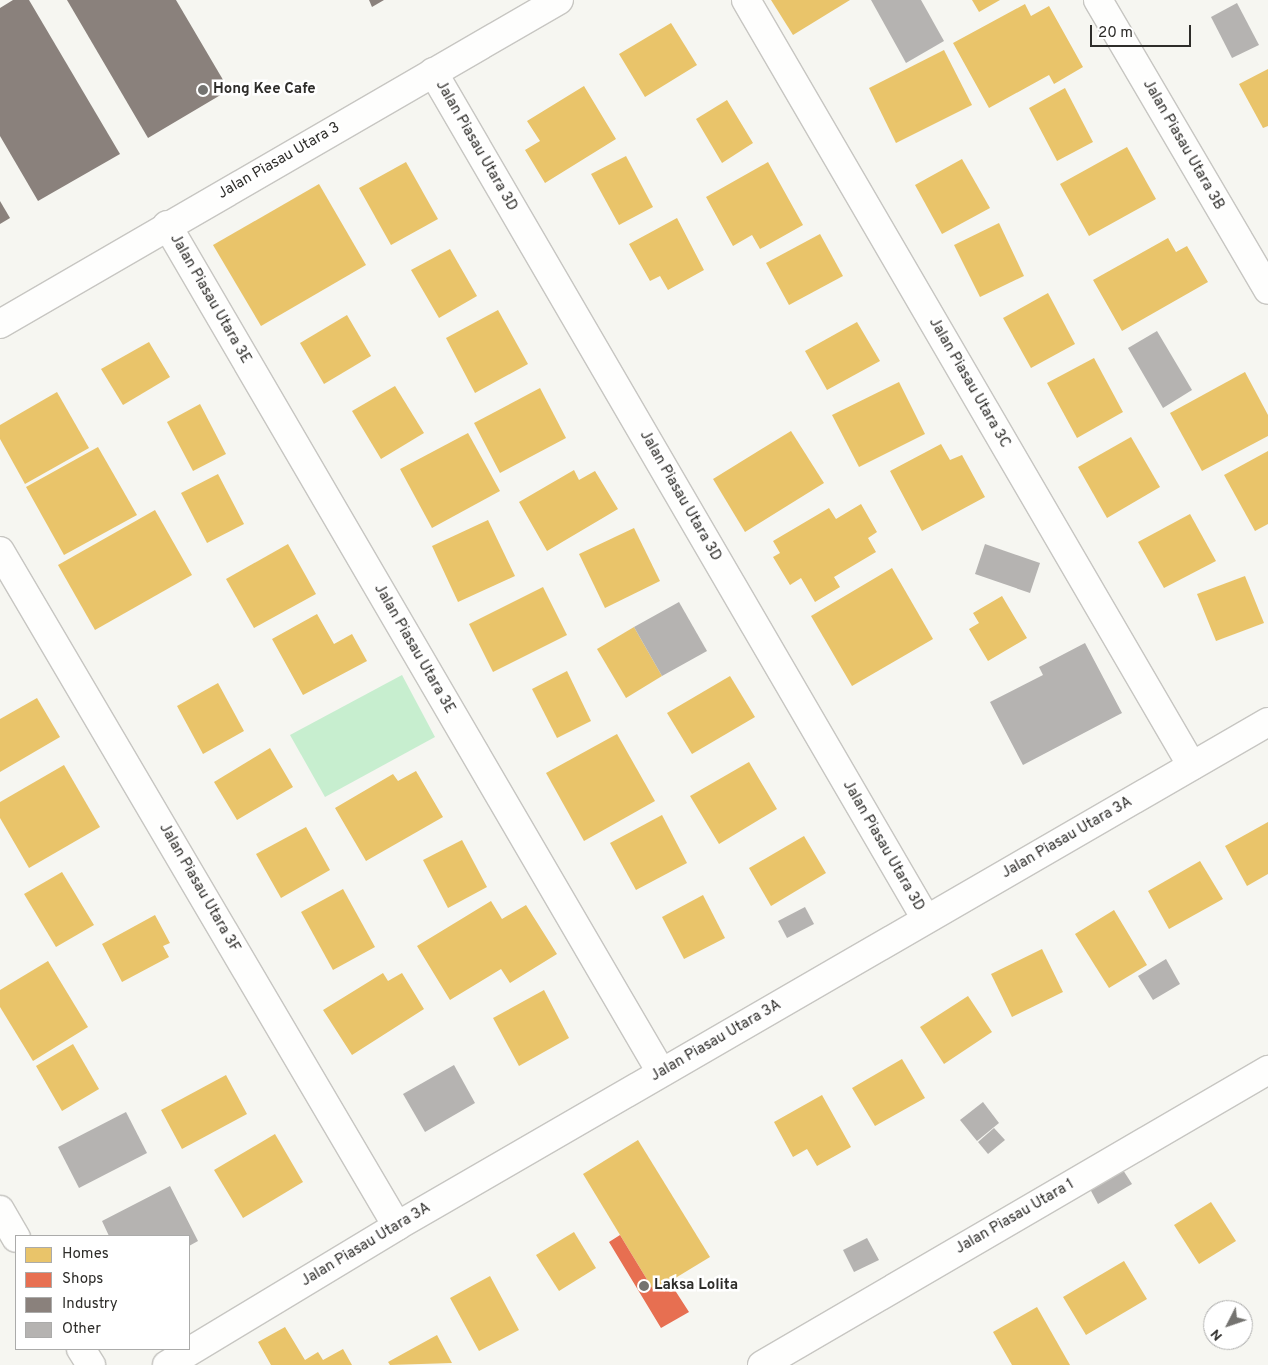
<!DOCTYPE html>
<style>
body{margin:0}
#map{position:relative;width:1268px;height:1365px;overflow:hidden;background:#f6f6f1;font-family:Overpass,sans-serif}
div>[style]{position:absolute}
.green>*{inset:0;background:#c7eecf}
.homes>*{inset:0;background:#e9c46a}
.shops>*{inset:0;background:#e76f51}
.industry>*{inset:0;background:#8a817c}
.building>*{inset:0;background:#b5b3b1}
.roads{filter:drop-shadow(1px 0 #c7c6c2) drop-shadow(-1px 0 #c7c6c2) drop-shadow(0 1px #c7c6c2) drop-shadow(0 -1px #c7c6c2)}
.minor>*{height:28px;margin:-14px;padding:0 14px;transform-origin:14px;border-radius:14px;background:#fefefd}
.tertiary>*{height:28px;margin:-14px;padding:0 14px;transform-origin:14px;border-radius:14px;background:#fefefd}
.dots>*{width:14px;height:14px;translate:-50% -50%;box-sizing:border-box;border:2px solid #fff;border-radius:50%}
span{translate:-50% -50%;white-space:nowrap;text-align:center;line-height:1.15;-webkit-text-stroke:5px #fff;paint-order:stroke}
.poi-label{font-size:15px;color:#2e2d2a;font-weight:700}
.left{translate:0 -50%;text-align:left}
.street-label{font-size:15px;color:#2e2d2a}
.legend{position:absolute;left:15px;top:1235px;width:175px;height:115px;box-sizing:border-box;background:#fff;border:1px solid #ababaa;margin:0;padding:6px 9px;list-style:none;font-size:15px;color:#2e2d2a}
.legend li{display:flex;align-items:center;gap:10px;height:25px}
.legend b{width:25px;border:1px solid #ababaa}
.north{position:absolute;left:1203px;top:1300px;width:50px;height:50px;box-sizing:border-box;background:#fff;border:1px solid #ababaa;border-radius:50%;rotate:229deg;font-size:14px;font-weight:700;line-height:20px;text-align:center;color:#2e2d2a}
.north::after{content:'';display:block;margin:auto;width:18px;height:22px;background:#747370;clip-path:polygon(50% 0,100% 100%,50% 72%,0 100%)}
.scale{position:absolute;left:1090px;top:25px;width:101px;height:22px;box-sizing:border-box;border:2px solid #2e2d2a;border-top:0;padding-left:6px;font-size:15px;line-height:18px;white-space:nowrap;color:#2e2d2a;-webkit-text-stroke:4px #fff;paint-order:stroke}
</style>
<div id="map">
<div class="green">
<i style="clip-path:polygon(402px 675px,435px 737px,325px 797px,290px 735px)"></i>
</div>
<div class="homes">
<i style="clip-path:polygon(771px 0,850px 0,793px 35px)"></i>
<i style="clip-path:polygon(972px 0,1000px 0,979px 12px)"></i>
<i style="clip-path:polygon(1025px 4px,1031px 16px,1049px 6px,1083px 67px,1054px 84px,1049px 75px,989px 108px,953px 43px)"></i>
<i style="clip-path:polygon(671px 23px,697px 65px,645px 97px,619px 54px)"></i>
<i style="clip-path:polygon(944px 50px,972px 105px,896px 143px,869px 88px)"></i>
<i style="clip-path:polygon(1268px 69px,1268px 126px,1263px 128px,1239px 84px)"></i>
<i style="clip-path:polygon(584px 86px,616px 139px,545px 183px,525px 150px,540px 141px,527px 121px)"></i>
<i style="clip-path:polygon(1065px 88px,1093px 142px,1057px 161px,1029px 108px)"></i>
<i style="clip-path:polygon(727px 100px,753px 143px,722px 163px,696px 119px)"></i>
<i style="clip-path:polygon(1127px 147px,1156px 199px,1089px 236px,1060px 184px)"></i>
<i style="clip-path:polygon(626px 156px,653px 207px,619px 225px,591px 174px)"></i>
<i style="clip-path:polygon(962px 159px,990px 208px,942px 234px,915px 185px)"></i>
<i style="clip-path:polygon(406px 162px,438px 219px,391px 245px,359px 188px)"></i>
<i style="clip-path:polygon(768px 162px,803px 225px,760px 249px,752px 235px,733px 246px,706px 197px)"></i>
<i style="clip-path:polygon(319px 184px,366px 265px,261px 326px,213px 245px)"></i>
<i style="clip-path:polygon(677px 218px,704px 270px,668px 290px,660px 276px,650px 281px,629px 244px)"></i>
<i style="clip-path:polygon(999px 223px,1024px 276px,980px 297px,954px 245px)"></i>
<i style="clip-path:polygon(820px 234px,843px 276px,789px 305px,766px 263px)"></i>
<i style="clip-path:polygon(1168px 238px,1176px 252px,1187px 246px,1208px 282px,1122px 331px,1093px 280px)"></i>
<i style="clip-path:polygon(450px 249px,477px 296px,439px 318px,411px 270px)"></i>
<i style="clip-path:polygon(1048px 293px,1075px 344px,1031px 368px,1003px 318px)"></i>
<i style="clip-path:polygon(498px 310px,528px 364px,475px 393px,446px 338px)"></i>
<i style="clip-path:polygon(347px 315px,371px 356px,324px 384px,300px 343px)"></i>
<i style="clip-path:polygon(857px 322px,880px 361px,827px 390px,805px 351px)"></i>
<i style="clip-path:polygon(149px 342px,170px 377px,123px 405px,101px 369px)"></i>
<i style="clip-path:polygon(1094px 358px,1123px 412px,1077px 438px,1047px 383px)"></i>
<i style="clip-path:polygon(1245px 372px,1268px 415px,1268px 436px,1202px 471px,1170px 413px)"></i>
<i style="clip-path:polygon(899px 382px,925px 434px,859px 467px,832px 415px)"></i>
<i style="clip-path:polygon(395px 386px,424px 433px,381px 459px,352px 411px)"></i>
<i style="clip-path:polygon(540px 388px,566px 438px,500px 473px,474px 423px)"></i>
<i style="clip-path:polygon(57px 392px,89px 448px,25px 484px,0 439px,0 425px)"></i>
<i style="clip-path:polygon(200px 404px,226px 454px,193px 471px,167px 422px)"></i>
<i style="clip-path:polygon(791px 431px,824px 483px,745px 532px,713px 479px)"></i>
<i style="clip-path:polygon(468px 433px,500px 491px,432px 528px,400px 469px)"></i>
<i style="clip-path:polygon(1131px 437px,1160px 487px,1107px 518px,1078px 467px)"></i>
<i style="clip-path:polygon(941px 444px,950px 460px,962px 455px,985px 497px,922px 531px,890px 471px)"></i>
<i style="clip-path:polygon(98px 447px,137px 515px,64px 555px,26px 487px)"></i>
<i style="clip-path:polygon(1268px 451px,1268px 524px,1255px 531px,1224px 475px)"></i>
<i style="clip-path:polygon(574px 470px,579px 480px,595px 471px,618px 509px,547px 551px,519px 502px)"></i>
<i style="clip-path:polygon(218px 474px,244px 524px,207px 543px,181px 493px)"></i>
<i style="clip-path:polygon(861px 504px,877px 532px,868px 538px,876px 552px,834px 577px,840px 587px,815px 602px,801px 578px,790px 585px,773px 557px,780px 553px,773px 541px,829px 508px,836px 519px)"></i>
<i style="clip-path:polygon(155px 510px,192px 575px,95px 630px,58px 565px)"></i>
<i style="clip-path:polygon(1190px 514px,1216px 561px,1164px 588px,1138px 542px)"></i>
<i style="clip-path:polygon(488px 520px,515px 576px,458px 602px,432px 546px)"></i>
<i style="clip-path:polygon(634px 528px,660px 581px,605px 608px,579px 554px)"></i>
<i style="clip-path:polygon(288px 544px,316px 594px,254px 628px,226px 579px)"></i>
<i style="clip-path:polygon(892px 568px,933px 639px,852px 686px,811px 616px)"></i>
<i style="clip-path:polygon(1245px 576px,1264px 623px,1216px 641px,1197px 594px)"></i>
<i style="clip-path:polygon(543px 587px,567px 635px,493px 672px,469px 624px)"></i>
<i style="clip-path:polygon(1002px 596px,1027px 638px,988px 661px,969px 629px,979px 623px,973px 613px)"></i>
<i style="clip-path:polygon(317px 614px,334px 644px,352px 634px,367px 661px,303px 695px,272px 639px)"></i>
<i style="clip-path:polygon(634px 627px,662px 676px,626px 698px,597px 649px)"></i>
<i style="clip-path:polygon(567px 671px,591px 721px,557px 738px,532px 689px)"></i>
<i style="clip-path:polygon(730px 676px,755px 717px,692px 754px,667px 713px)"></i>
<i style="clip-path:polygon(218px 683px,244px 731px,203px 754px,177px 706px)"></i>
<i style="clip-path:polygon(37px 698px,60px 737px,0 772px,0 719px)"></i>
<i style="clip-path:polygon(617px 734px,655px 801px,584px 841px,546px 773px)"></i>
<i style="clip-path:polygon(270px 748px,293px 787px,237px 820px,214px 782px)"></i>
<i style="clip-path:polygon(749px 762px,777px 809px,719px 844px,690px 796px)"></i>
<i style="clip-path:polygon(64px 765px,100px 827px,29px 868px,0 818px,0 802px)"></i>
<i style="clip-path:polygon(416px 771px,443px 817px,366px 861px,335px 808px,393px 774px,398px 781px)"></i>
<i style="clip-path:polygon(662px 815px,687px 863px,636px 890px,610px 843px)"></i>
<i style="clip-path:polygon(1268px 822px,1268px 874px,1247px 886px,1225px 846px)"></i>
<i style="clip-path:polygon(306px 827px,330px 870px,281px 898px,256px 854px)"></i>
<i style="clip-path:polygon(804px 836px,826px 873px,771px 906px,749px 868px)"></i>
<i style="clip-path:polygon(462px 840px,487px 887px,448px 908px,423px 860px)"></i>
<i style="clip-path:polygon(1200px 861px,1223px 899px,1169px 929px,1148px 891px)"></i>
<i style="clip-path:polygon(62px 872px,94px 925px,56px 947px,24px 894px)"></i>
<i style="clip-path:polygon(343px 889px,375px 947px,333px 970px,301px 912px)"></i>
<i style="clip-path:polygon(703px 895px,725px 938px,684px 959px,662px 917px)"></i>
<i style="clip-path:polygon(491px 901px,502px 919px,526px 905px,557px 954px,510px 983px,501px 969px,450px 1000px,417px 946px)"></i>
<i style="clip-path:polygon(1114px 910px,1147px 965px,1109px 988px,1075px 934px)"></i>
<i style="clip-path:polygon(155px 915px,170px 943px,163px 946px,169px 957px,122px 982px,102px 944px)"></i>
<i style="clip-path:polygon(1042px 949px,1063px 992px,1012px 1017px,991px 974px)"></i>
<i style="clip-path:polygon(48px 961px,88px 1027px,33px 1061px,0 1007px,0 990px)"></i>
<i style="clip-path:polygon(383px 973px,388px 981px,402px 973px,424px 1009px,352px 1055px,323px 1010px)"></i>
<i style="clip-path:polygon(544px 990px,569px 1038px,519px 1066px,493px 1018px)"></i>
<i style="clip-path:polygon(968px 996px,992px 1032px,944px 1064px,920px 1027px)"></i>
<i style="clip-path:polygon(73px 1044px,99px 1089px,62px 1111px,36px 1066px)"></i>
<i style="clip-path:polygon(902px 1059px,925px 1098px,875px 1126px,852px 1088px)"></i>
<i style="clip-path:polygon(226px 1075px,247px 1114px,182px 1149px,161px 1110px)"></i>
<i style="clip-path:polygon(822px 1095px,851px 1147px,817px 1166px,807px 1149px,793px 1157px,774px 1122px)"></i>
<i style="clip-path:polygon(275px 1134px,303px 1182px,243px 1218px,214px 1170px)"></i>
<i style="clip-path:polygon(638px 1140px,710px 1257px,654px 1291px,583px 1174px)"></i>
<i style="clip-path:polygon(1211px 1202px,1236px 1241px,1199px 1264px,1174px 1225px)"></i>
<i style="clip-path:polygon(574px 1232px,596px 1268px,559px 1291px,536px 1255px)"></i>
<i style="clip-path:polygon(1124px 1261px,1147px 1299px,1086px 1335px,1063px 1297px)"></i>
<i style="clip-path:polygon(490px 1276px,519px 1330px,479px 1351px,450px 1298px)"></i>
<i style="clip-path:polygon(1037px 1307px,1070px 1365px,1012px 1365px,993px 1332px)"></i>
<i style="clip-path:polygon(285px 1327px,305px 1360px,318px 1352px,323px 1360px,343px 1349px,352px 1365px,271px 1365px,258px 1342px)"></i>
<i style="clip-path:polygon(437px 1335px,452px 1363px,390px 1365px,388px 1362px)"></i>
</div>
<div class="shops">
<i style="clip-path:polygon(620px 1235px,654px 1291px,669px 1281px,689px 1312px,661px 1328px,609px 1242px)"></i>
</div>
<div class="industry">
<i style="clip-path:polygon(13px 0,29px 0,120px 154px,38px 201px,0 136px,0 8px)"></i>
<i style="clip-path:polygon(67px 0,176px 0,229px 90px,148px 138px)"></i>
<i style="clip-path:polygon(369px 0,384px 0,372px 7px)"></i>
<i style="clip-path:polygon(0 201px,10px 218px,0 224px)"></i>
</div>
<div class="building">
<i style="clip-path:polygon(871px 0,921px 0,944px 41px,906px 63px)"></i>
<i style="clip-path:polygon(1237px 3px,1259px 45px,1232px 58px,1211px 17px)"></i>
<i style="clip-path:polygon(1157px 331px,1192px 390px,1163px 408px,1128px 348px)"></i>
<i style="clip-path:polygon(985px 544px,1040px 563px,1030px 593px,975px 574px)"></i>
<i style="clip-path:polygon(679px 602px,707px 651px,662px 676px,634px 627px)"></i>
<i style="clip-path:polygon(1085px 643px,1122px 713px,1023px 765px,990px 702px,1043px 675px,1039px 667px)"></i>
<i style="clip-path:polygon(805px 907px,814px 924px,787px 938px,778px 921px)"></i>
<i style="clip-path:polygon(1166px 959px,1180px 984px,1153px 1000px,1138px 976px)"></i>
<i style="clip-path:polygon(454px 1065px,475px 1103px,425px 1132px,403px 1094px)"></i>
<i style="clip-path:polygon(983px 1102px,999px 1123px,977px 1141px,960px 1120px)"></i>
<i style="clip-path:polygon(126px 1112px,147px 1153px,79px 1188px,58px 1147px)"></i>
<i style="clip-path:polygon(994px 1128px,1005px 1140px,988px 1154px,978px 1142px)"></i>
<i style="clip-path:polygon(1123px 1170px,1132px 1184px,1098px 1204px,1090px 1189px)"></i>
<i style="clip-path:polygon(170px 1186px,198px 1241px,189px 1246px,189px 1236px,109px 1236px,102px 1221px)"></i>
<i style="clip-path:polygon(867px 1238px,879px 1260px,854px 1272px,843px 1250px)"></i>
</div>
<div class="roads">
<div class="minor">
<i style="left:746px;top:0;width:886px;rotate:59.79deg"></i>
<i style="left:1098px;top:0;width:336px;rotate:59.6deg"></i>
<i style="left:433px;top:72px;width:980px;rotate:59.8deg"></i>
<i style="left:167px;top:225px;width:981px;rotate:59.75deg"></i>
<i style="left:0;top:324px;width:646px;rotate:-30.1deg"></i>
<i style="left:0;top:551px;width:783px;rotate:59.54deg"></i>
<i style="left:0;top:1210px;width:32px;rotate:60deg"></i>
<i style="left:81px;top:1349px;width:19px;rotate:58deg"></i>
<i style="left:167px;top:1365px;width:269px;rotate:-31.1deg"></i>
<i style="left:397px;top:1226px;width:1006px;rotate:-30.06deg"></i>
</div>
<div class="tertiary">
<i style="left:762px;top:1365px;width:586px;rotate:-30.24deg"></i>
</div>
</div>
<div class="dots">
<i style="left:203px;top:90px;background:#747370"></i>
<i style="left:644px;top:1286px;background:#747370"></i>
</div>
<div class="poi-label">
<span class="left" style="left:213px;top:90px">Hong Kee Cafe</span>
<span class="left" style="left:654px;top:1286px">Laksa Lolita</span>
</div>
<div class="street-label">
<span style="left:1183px;top:145px;rotate:60deg">Jalan Piasau Utara 3B</span>
<span style="left:476px;top:146px;rotate:60deg">Jalan Piasau Utara 3D</span>
<span style="left:279px;top:161px;rotate:-30deg">Jalan Piasau Utara 3</span>
<span style="left:210px;top:299px;rotate:60deg">Jalan Piasau Utara 3E</span>
<span style="left:969px;top:383px;rotate:60deg">Jalan Piasau Utara 3C</span>
<span style="left:680px;top:496px;rotate:60deg">Jalan Piasau Utara 3D</span>
<span style="left:414px;top:649px;rotate:60deg">Jalan Piasau Utara 3E</span>
<span style="left:1067px;top:838px;rotate:-30deg">Jalan Piasau Utara 3A</span>
<span style="left:883px;top:846px;rotate:60deg">Jalan Piasau Utara 3D</span>
<span style="left:199px;top:888px;rotate:60deg">Jalan Piasau Utara 3F</span>
<span style="left:716px;top:1041px;rotate:-30deg">Jalan Piasau Utara 3A</span>
<span style="left:1015px;top:1217px;rotate:-30deg">Jalan Piasau Utara 1</span>
<span style="left:366px;top:1245px;rotate:-31deg">Jalan Piasau Utara 3A</span>
</div>
<ul class="legend">
<li><b style="height:14px;background:#e9c46a"></b>Homes</li>
<li><b style="height:14px;background:#e76f51"></b>Shops</li>
<li><b style="height:14px;background:#8a817c"></b>Industry</li>
<li><b style="height:14px;background:#b5b3b1"></b>Other</li>
</ul>
<div class="north">N</div>
<div class="scale">20 m</div>
</div>
